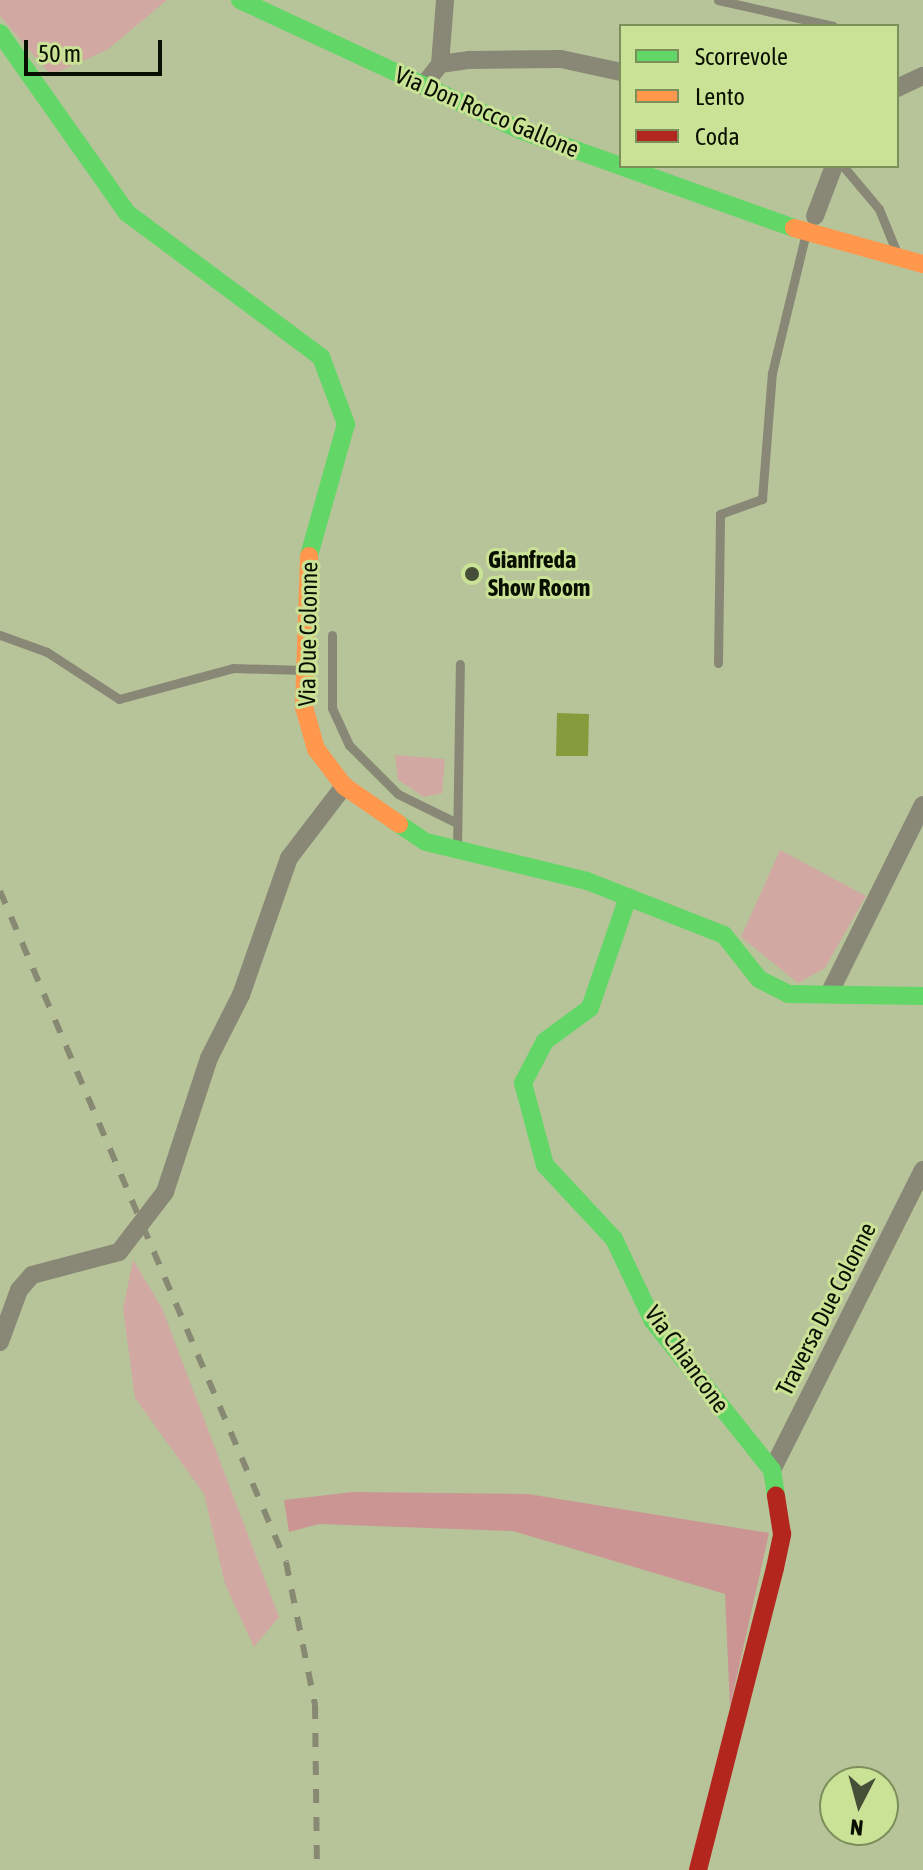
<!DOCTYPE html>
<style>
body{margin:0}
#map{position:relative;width:923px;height:1870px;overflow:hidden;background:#b7c49a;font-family:"Asap Condensed",sans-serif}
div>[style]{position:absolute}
.green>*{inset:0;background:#d1a8a2}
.forest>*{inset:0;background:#cb9594}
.water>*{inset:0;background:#859b3c}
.lane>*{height:9px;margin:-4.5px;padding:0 4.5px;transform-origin:4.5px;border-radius:4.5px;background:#898876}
.street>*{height:18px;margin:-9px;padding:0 9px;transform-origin:9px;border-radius:9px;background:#898876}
.fast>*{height:18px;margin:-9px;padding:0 9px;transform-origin:9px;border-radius:9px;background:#63d668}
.slow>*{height:18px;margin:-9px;padding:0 9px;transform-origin:9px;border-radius:9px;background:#ff974d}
.jam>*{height:18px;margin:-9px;padding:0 9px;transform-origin:9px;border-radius:9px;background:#b3261e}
.rail>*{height:6px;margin-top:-3px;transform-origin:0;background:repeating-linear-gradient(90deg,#878973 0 14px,transparent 0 28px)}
.dots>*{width:22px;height:22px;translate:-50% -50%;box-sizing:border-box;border:4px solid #cae296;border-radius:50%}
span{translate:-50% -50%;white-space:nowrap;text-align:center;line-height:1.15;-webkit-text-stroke:6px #cae296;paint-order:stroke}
.street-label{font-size:24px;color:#080f00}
.poi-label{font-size:24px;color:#080f00;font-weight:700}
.left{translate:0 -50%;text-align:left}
.legend{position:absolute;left:619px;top:24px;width:280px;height:144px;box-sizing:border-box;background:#cae296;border:2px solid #7c8e5a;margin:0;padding:10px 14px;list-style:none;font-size:24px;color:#080f00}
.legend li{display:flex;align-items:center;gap:16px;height:40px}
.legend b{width:40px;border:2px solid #7c8e5a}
.north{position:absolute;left:819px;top:1766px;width:80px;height:80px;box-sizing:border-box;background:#cae296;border:2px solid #7c8e5a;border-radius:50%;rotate:186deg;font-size:22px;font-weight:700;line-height:32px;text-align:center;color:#080f00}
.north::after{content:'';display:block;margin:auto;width:28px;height:36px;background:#454e36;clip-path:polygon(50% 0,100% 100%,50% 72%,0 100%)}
.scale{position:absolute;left:24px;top:40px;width:138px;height:36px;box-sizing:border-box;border:4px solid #080f00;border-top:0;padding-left:10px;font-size:24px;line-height:28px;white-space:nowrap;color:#080f00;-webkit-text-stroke:6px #cae296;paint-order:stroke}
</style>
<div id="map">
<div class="green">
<i style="clip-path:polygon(0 0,167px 0,107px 50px,51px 75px,0 16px)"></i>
<i style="clip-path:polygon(395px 755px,445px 759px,442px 793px,424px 797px,398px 780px)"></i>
<i style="clip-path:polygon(780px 850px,866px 896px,825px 968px,798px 983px,741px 937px)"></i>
<i style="clip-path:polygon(133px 1260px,162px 1308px,279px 1617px,254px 1647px,225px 1584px,204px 1494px,135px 1398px,123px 1309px)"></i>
</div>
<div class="forest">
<i style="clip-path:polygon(353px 1492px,528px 1494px,769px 1533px,730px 1707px,725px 1594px,513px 1531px,319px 1524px,289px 1532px,284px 1500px)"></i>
</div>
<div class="water">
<i style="clip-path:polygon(557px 713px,589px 714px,588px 756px,556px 756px)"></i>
</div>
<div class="lane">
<i style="left:718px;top:0;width:118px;rotate:12.7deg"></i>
<i style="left:843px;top:166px;width:56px;rotate:50.1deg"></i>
<i style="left:879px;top:209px;width:48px;rotate:67.8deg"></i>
<i style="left:0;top:635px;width:50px;rotate:19.9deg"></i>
<i style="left:47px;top:652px;width:86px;rotate:33.1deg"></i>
<i style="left:119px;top:699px;width:118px;rotate:-15.2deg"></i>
<i style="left:233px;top:668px;width:70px;rotate:1.6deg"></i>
<i style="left:332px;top:635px;width:73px;rotate:90deg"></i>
<i style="left:332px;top:708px;width:41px;rotate:65.3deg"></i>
<i style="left:349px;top:745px;width:69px;rotate:45deg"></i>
<i style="left:398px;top:794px;width:66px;rotate:26.2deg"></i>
<i style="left:718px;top:663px;width:149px;rotate:-89.2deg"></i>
<i style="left:720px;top:514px;width:45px;rotate:-19.7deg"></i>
<i style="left:762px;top:499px;width:126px;rotate:-85.5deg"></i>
<i style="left:772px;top:373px;width:145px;rotate:-76.4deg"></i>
<i style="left:457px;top:849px;width:185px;rotate:-89.1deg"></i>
</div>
<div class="street">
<i style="left:440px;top:64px;width:64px;rotate:-85.5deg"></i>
<i style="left:423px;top:86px;width:28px;rotate:-52deg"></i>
<i style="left:440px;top:64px;width:30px;rotate:-8deg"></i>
<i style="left:470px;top:60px;width:91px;rotate:-0.6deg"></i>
<i style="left:561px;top:59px;width:61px;rotate:12.2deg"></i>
<i style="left:897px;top:88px;width:29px;rotate:-25deg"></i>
<i style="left:815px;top:216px;width:53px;rotate:-69.2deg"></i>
<i style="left:829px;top:994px;width:211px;rotate:-63.6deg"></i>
<i style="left:0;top:1342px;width:55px;rotate:-69.9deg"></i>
<i style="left:19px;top:1290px;width:20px;rotate:-49deg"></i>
<i style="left:32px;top:1275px;width:90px;rotate:-14.8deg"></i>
<i style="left:119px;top:1252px;width:76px;rotate:-52.5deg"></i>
<i style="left:165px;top:1192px;width:141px;rotate:-71.8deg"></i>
<i style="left:209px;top:1058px;width:71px;rotate:-63.1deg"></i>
<i style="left:241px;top:995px;width:145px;rotate:-70.7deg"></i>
<i style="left:289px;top:858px;width:91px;rotate:-52.6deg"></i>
<i style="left:772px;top:1470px;width:336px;rotate:-63.3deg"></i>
</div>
<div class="fast">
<i style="left:240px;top:0;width:309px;rotate:24.9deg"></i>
<i style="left:520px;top:130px;width:291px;rotate:19.7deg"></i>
<i style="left:0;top:33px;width:220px;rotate:54.8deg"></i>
<i style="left:127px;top:213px;width:242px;rotate:36.6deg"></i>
<i style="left:321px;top:357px;width:72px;rotate:69.5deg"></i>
<i style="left:346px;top:424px;width:137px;rotate:105.7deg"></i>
<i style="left:399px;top:824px;width:32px;rotate:34deg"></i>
<i style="left:426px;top:842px;width:166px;rotate:13.6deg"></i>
<i style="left:587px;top:881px;width:147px;rotate:21.5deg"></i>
<i style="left:724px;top:935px;width:56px;rotate:51.5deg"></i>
<i style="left:759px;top:979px;width:33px;rotate:27deg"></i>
<i style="left:788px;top:994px;width:135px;rotate:0.8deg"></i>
<i style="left:628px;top:897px;width:117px;rotate:108.9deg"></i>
<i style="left:590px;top:1008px;width:56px;rotate:143.7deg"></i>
<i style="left:545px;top:1041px;width:47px;rotate:117.6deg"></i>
<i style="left:523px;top:1083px;width:85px;rotate:75deg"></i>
<i style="left:545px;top:1165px;width:101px;rotate:47deg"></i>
<i style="left:614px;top:1239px;width:91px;rotate:64.6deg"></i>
<i style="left:653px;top:1321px;width:191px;rotate:51.4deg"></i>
<i style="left:772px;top:1470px;width:25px;rotate:81deg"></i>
</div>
<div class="slow">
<i style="left:794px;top:228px;width:134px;rotate:15.6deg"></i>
<i style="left:309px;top:556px;width:151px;rotate:91.9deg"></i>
<i style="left:304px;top:707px;width:44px;rotate:74.1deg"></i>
<i style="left:316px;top:749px;width:46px;rotate:52.9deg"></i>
<i style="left:344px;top:786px;width:67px;rotate:34.6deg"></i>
</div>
<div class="jam">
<i style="left:698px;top:1870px;width:312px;rotate:-75.7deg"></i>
<i style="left:775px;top:1568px;width:35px;rotate:-78deg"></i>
<i style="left:782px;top:1534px;width:39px;rotate:-99deg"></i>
</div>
<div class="rail">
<i style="left:0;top:891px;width:729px;rotate:66.91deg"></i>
<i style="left:286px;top:1562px;width:146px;rotate:78.5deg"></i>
<i style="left:315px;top:1705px;width:165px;rotate:89.3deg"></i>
</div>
<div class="dots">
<i style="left:472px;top:574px;background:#454e36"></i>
</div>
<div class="street-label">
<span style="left:487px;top:112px;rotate:23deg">Via Don Rocco Gallone</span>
<span style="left:308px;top:634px;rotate:-89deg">Via Due Colonne</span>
<span style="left:826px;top:1309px;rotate:-63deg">Traversa Due Colonne</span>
<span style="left:687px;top:1359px;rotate:54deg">Via Chiancone</span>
</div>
<div class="poi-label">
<span class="left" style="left:488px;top:574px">Gianfreda<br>Show Room</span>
</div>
<ul class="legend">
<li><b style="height:10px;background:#63d668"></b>Scorrevole</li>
<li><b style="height:10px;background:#ff974d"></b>Lento</li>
<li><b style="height:10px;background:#b3261e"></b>Coda</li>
</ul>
<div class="north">N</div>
<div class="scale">50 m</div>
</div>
